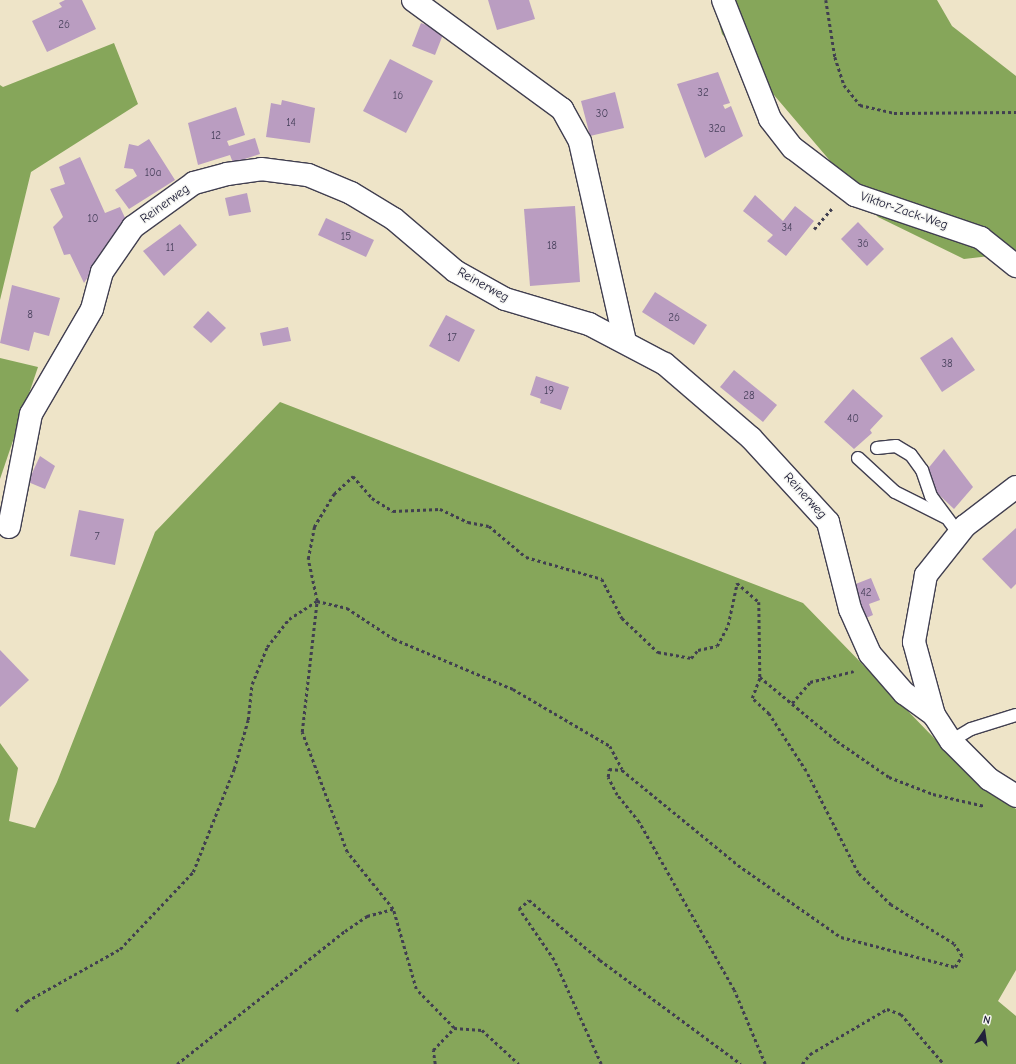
<!DOCTYPE html>
<style>
body{margin:0}
#map{position:relative;width:1016px;height:1064px;overflow:hidden;background:#eee4c8;font-family:"Comic Neue",sans-serif}
div>[style]{position:absolute}
.forest>*{inset:0;background:#86a65a}
.building>*{inset:0;background:#ba9dc1}
.path>*{height:2.5px;margin-top:-1.25px;transform-origin:0;background:repeating-linear-gradient(90deg,#413f50 0 3px,transparent 0 6px)}
.roads{filter:drop-shadow(1px 0 #413f50) drop-shadow(-1px 0 #413f50) drop-shadow(0 1px #413f50) drop-shadow(0 -1px #413f50)}
.service>*{height:12px;margin:-6px;padding:0 6px;transform-origin:6px;border-radius:6px;background:#fff}
.minor>*{height:22px;margin:-11px;padding:0 11px;transform-origin:11px;border-radius:11px;background:#fff}
span{translate:-50% -50%;white-space:nowrap;text-align:center;line-height:1.15;-webkit-text-stroke:3px #f6f6f2;paint-order:stroke}
.number-label{font-size:11px;color:#48415c}
.number-label span{-webkit-text-stroke-width:0}
.street-label{font-size:13px;color:#22223b}
.north{position:absolute;left:964px;top:1012px;width:40px;height:40px;-webkit-text-stroke:3px #f6f6f2;paint-order:stroke;rotate:13deg;font-size:11px;font-weight:700;line-height:16px;text-align:center;color:#22223b}
.north::after{content:'';display:block;margin:auto;width:14px;height:18px;background:#22223b;clip-path:polygon(50% 0,100% 100%,50% 72%,0 100%)}
</style>
<div id="map">
<div class="forest">
<i style="clip-path:polygon(713px 0,937px 0,952px 26px,1016px 76px,1016px 253px,964px 259px,878px 217px,722px 34px)"></i>
<i style="clip-path:polygon(114px 43px,138px 104px,31px 172px,0 300px,0 85px,3px 87px)"></i>
<i style="clip-path:polygon(0 358px,38px 367px,0 479px)"></i>
<i style="clip-path:polygon(280px 402px,803px 603px,969px 774px,1016px 809px,1016px 970px,998px 1001px,1016px 1016px,1016px 1064px,0 1064px,0 743px,18px 768px,9px 821px,35px 828px,57px 782px,155px 532px)"></i>
</div>
<div class="building">
<i style="clip-path:polygon(65px 0,82px 0,96px 29px,47px 52px,32px 21px,62px 7px,59px 3px)"></i>
<i style="clip-path:polygon(488px 0,529px 0,535px 19px,497px 30px)"></i>
<i style="clip-path:polygon(421px 23px,444px 32px,435px 55px,412px 46px)"></i>
<i style="clip-path:polygon(390px 59px,433px 81px,406px 133px,363px 111px)"></i>
<i style="clip-path:polygon(718px 72px,730px 103px,723px 105px,725px 109px,731px 106px,743px 136px,705px 158px,677px 84px)"></i>
<i style="clip-path:polygon(615px 92px,624px 128px,590px 136px,581px 101px)"></i>
<i style="clip-path:polygon(282px 100px,315px 108px,310px 143px,266px 137px,271px 103px,281px 105px)"></i>
<i style="clip-path:polygon(236px 107px,245px 135px,227px 141px,229px 146px,255px 138px,260px 154px,233px 163px,230px 155px,198px 165px,188px 123px)"></i>
<i style="clip-path:polygon(149px 139px,175px 180px,129px 209px,115px 190px,137px 176px,133px 169px,124px 168px,129px 144px,138px 146px)"></i>
<i style="clip-path:polygon(80px 157px,105px 213px,120px 207px,126px 220px,84px 283px,70px 254px,64px 255px,53px 227px,63px 217px,50px 189px,65px 184px,59px 167px)"></i>
<i style="clip-path:polygon(247px 193px,251px 212px,229px 216px,225px 198px)"></i>
<i style="clip-path:polygon(755px 195px,783px 221px,795px 206px,814px 221px,786px 256px,767px 241px,773px 235px,743px 211px)"></i>
<i style="clip-path:polygon(575px 206px,580px 282px,530px 286px,524px 209px)"></i>
<i style="clip-path:polygon(326px 218px,374px 240px,366px 257px,318px 235px)"></i>
<i style="clip-path:polygon(858px 222px,884px 249px,867px 266px,841px 239px)"></i>
<i style="clip-path:polygon(180px 224px,197px 245px,164px 276px,143px 251px)"></i>
<i style="clip-path:polygon(12px 285px,60px 298px,49px 336px,34px 332px,29px 351px,0 343px)"></i>
<i style="clip-path:polygon(655px 292px,707px 325px,694px 345px,642px 312px)"></i>
<i style="clip-path:polygon(208px 311px,226px 328px,211px 343px,193px 327px)"></i>
<i style="clip-path:polygon(446px 315px,475px 330px,459px 362px,429px 346px)"></i>
<i style="clip-path:polygon(288px 327px,291px 341px,263px 346px,260px 333px)"></i>
<i style="clip-path:polygon(952px 337px,975px 370px,942px 392px,920px 358px)"></i>
<i style="clip-path:polygon(734px 370px,777px 405px,763px 422px,720px 387px)"></i>
<i style="clip-path:polygon(536px 376px,569px 387px,561px 410px,540px 403px,541px 399px,530px 395px)"></i>
<i style="clip-path:polygon(853px 389px,883px 416px,870px 430px,872px 433px,854px 449px,824px 422px)"></i>
<i style="clip-path:polygon(944px 449px,973px 487px,954px 509px,934px 490px,926px 471px)"></i>
<i style="clip-path:polygon(40px 456px,55px 466px,45px 489px,28px 482px)"></i>
<i style="clip-path:polygon(79px 510px,124px 519px,115px 565px,70px 556px)"></i>
<i style="clip-path:polygon(1016px 528px,1016px 584px,1011px 589px,982px 559px)"></i>
<i style="clip-path:polygon(871px 578px,880px 600px,869px 604px,873px 615px,866px 618px,853px 585px)"></i>
<i style="clip-path:polygon(0 650px,29px 680px,0 707px)"></i>
</div>
<div class="path">
<i style="left:826px;top:0;width:58px;rotate:81deg"></i>
<i style="left:835px;top:57px;width:29px;rotate:72deg"></i>
<i style="left:844px;top:85px;width:26px;rotate:51deg"></i>
<i style="left:860px;top:105px;width:35px;rotate:13deg"></i>
<i style="left:894px;top:113px;width:122px;rotate:-0.5deg"></i>
<i style="left:814px;top:229px;width:28px;rotate:-49deg"></i>
<i style="left:792px;top:703px;width:28px;rotate:-49deg"></i>
<i style="left:810px;top:682px;width:45px;rotate:-14deg"></i>
<i style="left:16px;top:1011px;width:15px;rotate:-42deg"></i>
<i style="left:27px;top:1001px;width:107px;rotate:-29.2deg"></i>
<i style="left:120px;top:949px;width:106px;rotate:-46.5deg"></i>
<i style="left:193px;top:872px;width:111px;rotate:-68.3deg"></i>
<i style="left:234px;top:769px;width:51px;rotate:-74.1deg"></i>
<i style="left:248px;top:720px;width:36px;rotate:-84deg"></i>
<i style="left:252px;top:684px;width:40px;rotate:-68deg"></i>
<i style="left:267px;top:647px;width:36px;rotate:-52deg"></i>
<i style="left:289px;top:619px;width:33px;rotate:-33deg"></i>
<i style="left:317px;top:601px;width:31px;rotate:13deg"></i>
<i style="left:347px;top:608px;width:56px;rotate:33.4deg"></i>
<i style="left:394px;top:639px;width:129px;rotate:22.8deg"></i>
<i style="left:513px;top:689px;width:113px;rotate:30.4deg"></i>
<i style="left:610px;top:746px;width:26px;rotate:62deg"></i>
<i style="left:454px;top:1028px;width:54px;rotate:-134.3deg"></i>
<i style="left:416px;top:989px;width:83px;rotate:-106deg"></i>
<i style="left:393px;top:909px;width:73px;rotate:-128.9deg"></i>
<i style="left:347px;top:852px;width:128px;rotate:-110.6deg"></i>
<i style="left:302px;top:732px;width:132px;rotate:-83.5deg"></i>
<i style="left:317px;top:601px;width:43px;rotate:-102.1deg"></i>
<i style="left:308px;top:559px;width:33px;rotate:-79deg"></i>
<i style="left:314px;top:527px;width:39px;rotate:-59deg"></i>
<i style="left:334px;top:494px;width:26px;rotate:-43deg"></i>
<i style="left:353px;top:476px;width:29px;rotate:49deg"></i>
<i style="left:372px;top:498px;width:25px;rotate:32deg"></i>
<i style="left:393px;top:511px;width:47px;rotate:-2.4deg"></i>
<i style="left:440px;top:509px;width:31px;rotate:25deg"></i>
<i style="left:468px;top:522px;width:21px;rotate:11deg"></i>
<i style="left:489px;top:526px;width:48px;rotate:40deg"></i>
<i style="left:526px;top:557px;width:79px;rotate:16.1deg"></i>
<i style="left:602px;top:579px;width:44px;rotate:62.9deg"></i>
<i style="left:622px;top:618px;width:50px;rotate:43.4deg"></i>
<i style="left:658px;top:652px;width:34px;rotate:10deg"></i>
<i style="left:691px;top:658px;width:11px;rotate:-49deg"></i>
<i style="left:698px;top:650px;width:19px;rotate:-12deg"></i>
<i style="left:717px;top:646px;width:24px;rotate:-62deg"></i>
<i style="left:728px;top:625px;width:43px;rotate:-77.9deg"></i>
<i style="left:737px;top:583px;width:29px;rotate:41deg"></i>
<i style="left:759px;top:602px;width:75px;rotate:89.2deg"></i>
<i style="left:177px;top:1064px;width:214px;rotate:-38.4deg"></i>
<i style="left:345px;top:931px;width:27px;rotate:-34deg"></i>
<i style="left:367px;top:916px;width:27px;rotate:-15deg"></i>
<i style="left:435px;top:1064px;width:14px;rotate:-98deg"></i>
<i style="left:433px;top:1050px;width:30px;rotate:-46deg"></i>
<i style="left:454px;top:1028px;width:28px;rotate:4deg"></i>
<i style="left:482px;top:1030px;width:50px;rotate:42.6deg"></i>
<i style="left:601px;top:1064px;width:114px;rotate:-114.3deg"></i>
<i style="left:554px;top:960px;width:62px;rotate:-124.5deg"></i>
<i style="left:519px;top:909px;width:13px;rotate:-42deg"></i>
<i style="left:529px;top:900px;width:93px;rotate:40.2deg"></i>
<i style="left:600px;top:960px;width:175px;rotate:36.4deg"></i>
<i style="left:765px;top:1064px;width:80px;rotate:-112.7deg"></i>
<i style="left:734px;top:990px;width:193px;rotate:-119.5deg"></i>
<i style="left:639px;top:822px;width:35px;rotate:-129deg"></i>
<i style="left:617px;top:795px;width:20px;rotate:-117deg"></i>
<i style="left:608px;top:777px;width:8px;rotate:-83deg"></i>
<i style="left:609px;top:769px;width:13px;rotate:4deg"></i>
<i style="left:622px;top:770px;width:150px;rotate:39.3deg"></i>
<i style="left:738px;top:865px;width:126px;rotate:35deg"></i>
<i style="left:841px;top:937px;width:118px;rotate:14.7deg"></i>
<i style="left:955px;top:967px;width:13px;rotate:-58deg"></i>
<i style="left:962px;top:956px;width:14px;rotate:-124deg"></i>
<i style="left:954px;top:944px;width:74px;rotate:-148.2deg"></i>
<i style="left:891px;top:905px;width:46px;rotate:-135.9deg"></i>
<i style="left:858px;top:873px;width:114px;rotate:-117deg"></i>
<i style="left:806px;top:771px;width:68px;rotate:-123deg"></i>
<i style="left:769px;top:714px;width:23px;rotate:-137deg"></i>
<i style="left:752px;top:698px;width:22px;rotate:-69deg"></i>
<i style="left:760px;top:677px;width:100px;rotate:39.7deg"></i>
<i style="left:837px;top:741px;width:63px;rotate:34.7deg"></i>
<i style="left:889px;top:777px;width:47px;rotate:21.1deg"></i>
<i style="left:933px;top:794px;width:53px;rotate:13deg"></i>
<i style="left:802px;top:1064px;width:13px;rotate:-51deg"></i>
<i style="left:810px;top:1054px;width:89px;rotate:-30.3deg"></i>
<i style="left:887px;top:1009px;width:15px;rotate:20deg"></i>
<i style="left:901px;top:1014px;width:66px;rotate:49.3deg"></i>
</div>
<div class="roads">
<div class="service">
<i style="left:877px;top:448px;width:19px;rotate:-6deg"></i>
<i style="left:896px;top:446px;width:17px;rotate:31deg"></i>
<i style="left:911px;top:455px;width:19px;rotate:54deg"></i>
<i style="left:922px;top:470px;width:28px;rotate:71deg"></i>
<i style="left:931px;top:496px;width:47px;rotate:53.6deg"></i>
<i style="left:858px;top:458px;width:50px;rotate:42.6deg"></i>
<i style="left:895px;top:492px;width:56px;rotate:26.6deg"></i>
<i style="left:951px;top:741px;width:23px;rotate:-31deg"></i>
<i style="left:971px;top:729px;width:47px;rotate:-17.3deg"></i>
</div>
<div class="minor">
<i style="left:413px;top:0;width:185px;rotate:36.2deg"></i>
<i style="left:562px;top:109px;width:38px;rotate:61deg"></i>
<i style="left:580px;top:142px;width:204px;rotate:77.3deg"></i>
<i style="left:723px;top:0;width:128px;rotate:68.4deg"></i>
<i style="left:770px;top:119px;width:37px;rotate:52deg"></i>
<i style="left:793px;top:148px;width:78px;rotate:37.2deg"></i>
<i style="left:855px;top:195px;width:133px;rotate:18.8deg"></i>
<i style="left:981px;top:238px;width:45px;rotate:38.7deg"></i>
<i style="left:1016px;top:487px;width:64px;rotate:142.6deg"></i>
<i style="left:965px;top:526px;width:63px;rotate:128.5deg"></i>
<i style="left:926px;top:575px;width:68px;rotate:100.2deg"></i>
<i style="left:914px;top:642px;width:76px;rotate:74.7deg"></i>
<i style="left:934px;top:715px;width:31px;rotate:57deg"></i>
<i style="left:951px;top:741px;width:54px;rotate:45deg"></i>
<i style="left:989px;top:779px;width:32px;rotate:32deg"></i>
<i style="left:9px;top:527px;width:115px;rotate:-79deg"></i>
<i style="left:31px;top:414px;width:121px;rotate:-59.8deg"></i>
<i style="left:92px;top:309px;width:38px;rotate:-75deg"></i>
<i style="left:102px;top:272px;width:55px;rotate:-55.4deg"></i>
<i style="left:133px;top:227px;width:75px;rotate:-35.8deg"></i>
<i style="left:194px;top:183px;width:34px;rotate:-15deg"></i>
<i style="left:227px;top:174px;width:34px;rotate:-8deg"></i>
<i style="left:261px;top:169px;width:47px;rotate:7.3deg"></i>
<i style="left:308px;top:175px;width:47px;rotate:22.7deg"></i>
<i style="left:351px;top:193px;width:50px;rotate:31.2deg"></i>
<i style="left:394px;top:219px;width:80px;rotate:40.4deg"></i>
<i style="left:455px;top:271px;width:57px;rotate:29.2deg"></i>
<i style="left:505px;top:299px;width:88px;rotate:16.6deg"></i>
<i style="left:589px;top:324px;width:86px;rotate:27.8deg"></i>
<i style="left:665px;top:364px;width:113px;rotate:40.7deg"></i>
<i style="left:751px;top:438px;width:114px;rotate:47.5deg"></i>
<i style="left:828px;top:522px;width:90px;rotate:75.8deg"></i>
<i style="left:850px;top:609px;width:49px;rotate:66deg"></i>
<i style="left:870px;top:654px;width:52px;rotate:48.9deg"></i>
<i style="left:904px;top:693px;width:37px;rotate:36deg"></i>
</div>
</div>
<div class="number-label">
<span style="left:64px;top:25px">26</span>
<span style="left:703px;top:93px">32</span>
<span style="left:398px;top:96px">16</span>
<span style="left:602px;top:114px">30</span>
<span style="left:291px;top:123px">14</span>
<span style="left:717px;top:129px">32a</span>
<span style="left:216px;top:136px">12</span>
<span style="left:153px;top:173px">10a</span>
<span style="left:93px;top:219px">10</span>
<span style="left:787px;top:228px">34</span>
<span style="left:346px;top:237px">15</span>
<span style="left:863px;top:244px">36</span>
<span style="left:552px;top:246px">18</span>
<span style="left:170px;top:248px">11</span>
<span style="left:30px;top:315px">8</span>
<span style="left:674px;top:318px">26</span>
<span style="left:452px;top:338px">17</span>
<span style="left:947px;top:364px">38</span>
<span style="left:549px;top:391px">19</span>
<span style="left:749px;top:396px">28</span>
<span style="left:853px;top:419px">40</span>
<span style="left:97px;top:537px">7</span>
<span style="left:866px;top:593px">42</span>
</div>
<div class="street-label">
<span style="left:165px;top:204px;rotate:-36deg">Reinerweg</span>
<span style="left:904px;top:211px;rotate:19deg">Viktor-Zack-Weg</span>
<span style="left:483px;top:285px;rotate:29deg">Reinerweg</span>
<span style="left:805px;top:496px;rotate:48deg">Reinerweg</span>
</div>
<div class="north">N</div>
</div>
